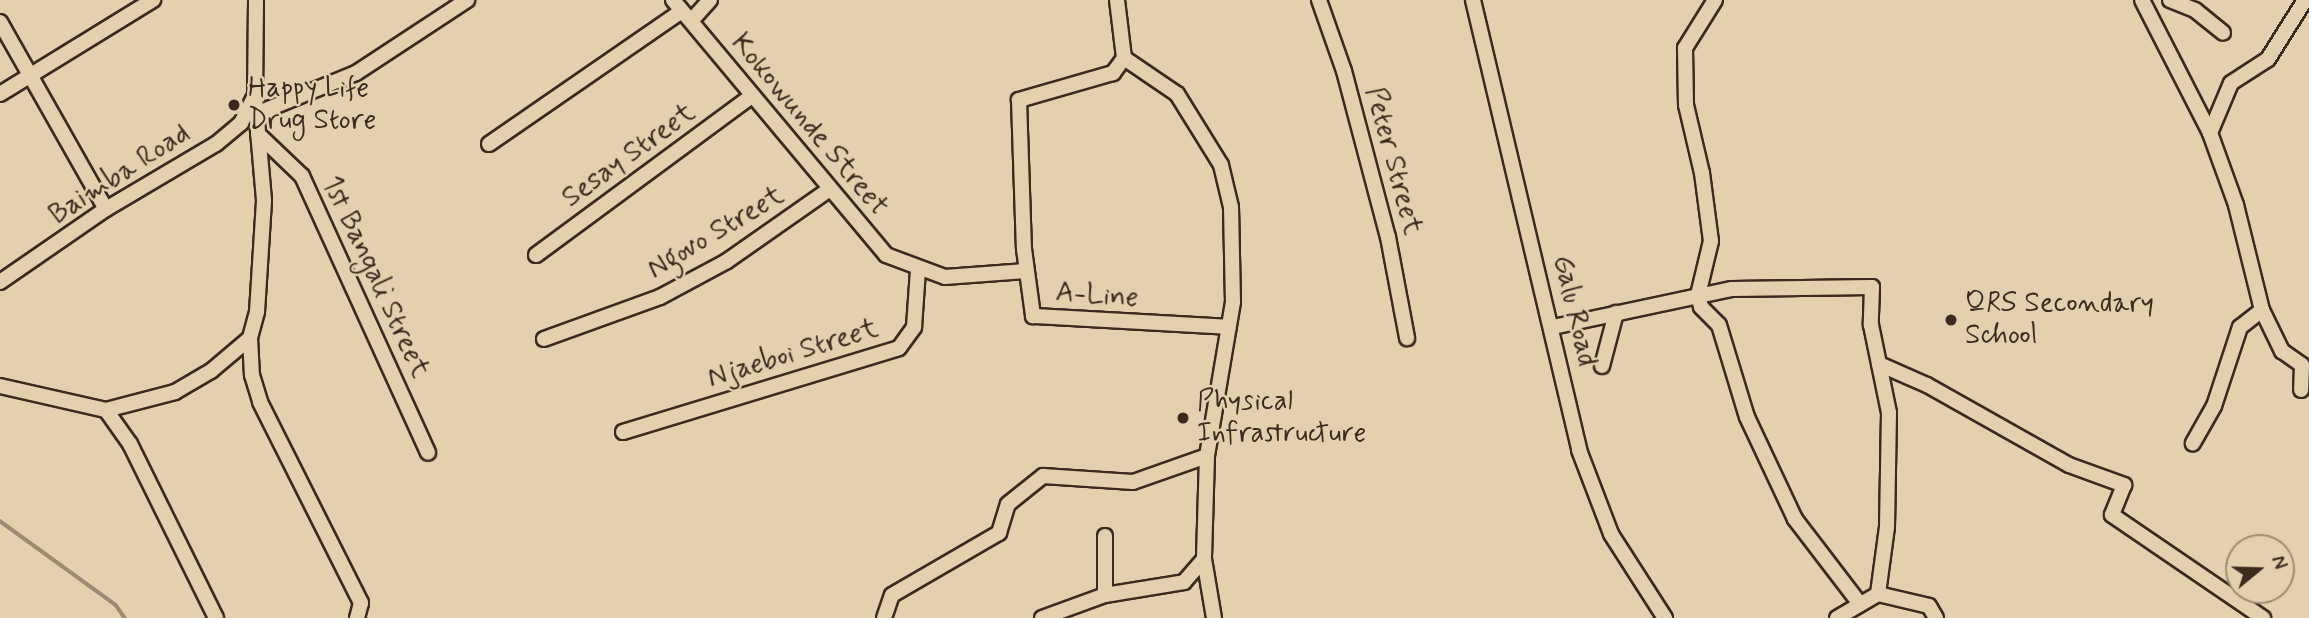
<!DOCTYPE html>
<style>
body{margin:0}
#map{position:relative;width:2309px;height:618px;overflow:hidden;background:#e2d0ae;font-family:Mynerve,sans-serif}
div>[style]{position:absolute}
.stream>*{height:3.5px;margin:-1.75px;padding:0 1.75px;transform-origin:1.75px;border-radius:1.75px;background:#9c8a72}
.roads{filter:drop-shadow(2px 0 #3b2a1e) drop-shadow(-2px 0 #3b2a1e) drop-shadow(0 2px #3b2a1e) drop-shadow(0 -2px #3b2a1e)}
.minor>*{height:14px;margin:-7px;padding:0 7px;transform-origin:7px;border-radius:7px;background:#e2d0ae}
.dots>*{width:19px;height:19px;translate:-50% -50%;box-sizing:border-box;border:4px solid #e2d0ae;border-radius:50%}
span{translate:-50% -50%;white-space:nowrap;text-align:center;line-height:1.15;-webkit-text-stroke:5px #e2d0ae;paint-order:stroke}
.poi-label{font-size:28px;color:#3b2a1e}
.left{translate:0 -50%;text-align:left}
.street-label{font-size:28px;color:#3b2a1e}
.north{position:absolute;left:2225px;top:534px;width:70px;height:70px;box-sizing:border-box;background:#e2d0ae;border:2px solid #9f8e74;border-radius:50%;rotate:71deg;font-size:19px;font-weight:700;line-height:28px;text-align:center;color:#3b2a1e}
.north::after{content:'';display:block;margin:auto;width:24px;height:32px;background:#3b2a1e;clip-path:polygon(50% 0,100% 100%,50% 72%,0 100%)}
</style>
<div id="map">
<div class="stream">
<i style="left:0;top:521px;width:143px;rotate:35.9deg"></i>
<i style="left:116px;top:605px;width:16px;rotate:55deg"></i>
</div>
<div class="roads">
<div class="minor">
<i style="left:673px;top:0;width:332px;rotate:50.1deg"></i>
<i style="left:886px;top:255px;width:63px;rotate:20.4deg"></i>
<i style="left:945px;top:277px;width:81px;rotate:-4.2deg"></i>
<i style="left:1117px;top:0;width:58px;rotate:83.1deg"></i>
<i style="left:1124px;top:58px;width:64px;rotate:34.2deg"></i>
<i style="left:1177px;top:94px;width:84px;rotate:58.2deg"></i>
<i style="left:1221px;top:165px;width:43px;rotate:76.6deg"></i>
<i style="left:1231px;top:207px;width:95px;rotate:88.8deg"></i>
<i style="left:1233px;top:302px;width:156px;rotate:99.6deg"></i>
<i style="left:1207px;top:456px;width:103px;rotate:91.7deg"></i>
<i style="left:1204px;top:559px;width:60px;rotate:80.4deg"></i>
<i style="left:1319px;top:0;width:75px;rotate:70.6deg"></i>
<i style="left:1344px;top:71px;width:172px;rotate:75.2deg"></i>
<i style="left:1388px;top:237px;width:103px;rotate:79.3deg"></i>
<i style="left:1473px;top:0;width:462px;rotate:76.7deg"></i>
<i style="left:1579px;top:450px;width:90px;rotate:69.1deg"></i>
<i style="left:1611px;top:534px;width:100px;rotate:57.3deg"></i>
<i style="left:1715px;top:0;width:57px;rotate:122deg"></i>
<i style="left:1685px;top:48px;width:57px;rotate:89deg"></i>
<i style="left:1686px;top:105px;width:70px;rotate:76.8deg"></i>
<i style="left:1702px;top:173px;width:69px;rotate:82.5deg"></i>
<i style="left:1711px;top:241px;width:56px;rotate:103.5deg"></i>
<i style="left:1698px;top:295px;width:12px;rotate:76deg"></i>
<i style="left:1701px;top:307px;width:25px;rotate:45deg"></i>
<i style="left:1719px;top:325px;width:96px;rotate:73.1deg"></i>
<i style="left:1747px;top:417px;width:113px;rotate:64.8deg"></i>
<i style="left:1795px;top:519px;width:107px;rotate:52.6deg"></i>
<i style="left:2142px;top:0;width:149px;rotate:62.9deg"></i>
<i style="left:2210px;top:133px;width:77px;rotate:70.1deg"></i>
<i style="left:2236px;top:205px;width:108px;rotate:76.1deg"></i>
<i style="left:2262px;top:310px;width:28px;rotate:142deg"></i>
<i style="left:2240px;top:327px;width:83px;rotate:108.2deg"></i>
<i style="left:2214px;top:406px;width:43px;rotate:119.6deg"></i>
<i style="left:2170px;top:0;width:27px;rotate:22deg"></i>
<i style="left:2195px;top:10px;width:36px;rotate:39deg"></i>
<i style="left:692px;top:20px;width:27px;rotate:-48deg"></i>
<i style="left:0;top:22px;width:215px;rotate:60.5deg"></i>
<i style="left:1124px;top:58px;width:19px;rotate:126deg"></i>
<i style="left:1113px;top:73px;width:98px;rotate:164deg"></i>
<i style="left:1019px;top:100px;width:149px;rotate:88.1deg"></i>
<i style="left:1024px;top:249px;width:68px;rotate:82.3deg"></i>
<i style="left:1033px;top:316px;width:196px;rotate:3.2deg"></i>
<i style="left:0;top:94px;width:180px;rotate:-31.6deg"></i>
<i style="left:256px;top:114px;width:108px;rotate:-22.3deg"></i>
<i style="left:356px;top:73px;width:133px;rotate:-33.3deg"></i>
<i style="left:2210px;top:133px;width:54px;rotate:-67.2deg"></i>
<i style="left:2231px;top:83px;width:44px;rotate:-33deg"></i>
<i style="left:2268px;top:59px;width:70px;rotate:-57.9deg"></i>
<i style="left:258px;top:134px;width:61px;rotate:43.7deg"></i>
<i style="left:302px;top:176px;width:304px;rotate:65.5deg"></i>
<i style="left:489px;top:144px;width:232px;rotate:-34.6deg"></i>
<i style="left:536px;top:255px;width:266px;rotate:-36.4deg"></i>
<i style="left:0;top:282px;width:129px;rotate:-34.6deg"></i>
<i style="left:106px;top:209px;width:128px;rotate:-30.6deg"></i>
<i style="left:216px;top:144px;width:33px;rotate:-40deg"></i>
<i style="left:241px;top:123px;width:28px;rotate:-63deg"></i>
<i style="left:2262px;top:310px;width:46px;rotate:64deg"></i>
<i style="left:2282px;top:351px;width:24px;rotate:35deg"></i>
<i style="left:2302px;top:365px;width:25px;rotate:92deg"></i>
<i style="left:1553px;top:327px;width:183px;rotate:-12deg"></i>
<i style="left:1732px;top:289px;width:140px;rotate:-0.8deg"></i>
<i style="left:1872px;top:287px;width:38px;rotate:92deg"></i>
<i style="left:1871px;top:325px;width:90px;rotate:78.4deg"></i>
<i style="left:1889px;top:413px;width:114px;rotate:91deg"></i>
<i style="left:1887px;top:527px;width:68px;rotate:97.7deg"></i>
<i style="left:250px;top:338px;width:37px;rotate:87deg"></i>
<i style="left:252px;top:375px;width:28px;rotate:73deg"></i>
<i style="left:260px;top:402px;width:225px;rotate:63.3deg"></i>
<i style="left:361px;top:603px;width:16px;rotate:105deg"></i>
<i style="left:544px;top:339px;width:123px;rotate:-19.9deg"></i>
<i style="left:660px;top:297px;width:76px;rotate:-28.2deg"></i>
<i style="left:727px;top:261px;width:126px;rotate:-35deg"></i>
<i style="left:1879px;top:364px;width:52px;rotate:23.6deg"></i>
<i style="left:1927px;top:385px;width:163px;rotate:29.4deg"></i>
<i style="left:2069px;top:465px;width:59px;rotate:20deg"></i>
<i style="left:2124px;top:485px;width:32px;rotate:112deg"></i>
<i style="left:2112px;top:515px;width:183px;rotate:34.3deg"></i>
<i style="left:1602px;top:366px;width:55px;rotate:-75.2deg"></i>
<i style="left:0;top:386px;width:109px;rotate:12.8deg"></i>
<i style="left:106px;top:410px;width:71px;rotate:-14.6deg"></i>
<i style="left:175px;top:392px;width:42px;rotate:-30.3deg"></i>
<i style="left:211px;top:371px;width:51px;rotate:-40.2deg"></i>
<i style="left:250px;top:338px;width:27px;rotate:-75deg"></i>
<i style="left:257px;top:312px;width:112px;rotate:-86.4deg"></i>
<i style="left:264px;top:200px;width:103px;rotate:-95deg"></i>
<i style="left:255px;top:97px;width:97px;rotate:-89.4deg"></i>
<i style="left:106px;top:410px;width:42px;rotate:54.8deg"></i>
<i style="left:130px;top:444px;width:194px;rotate:63.7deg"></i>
<i style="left:623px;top:432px;width:288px;rotate:-16.9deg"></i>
<i style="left:899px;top:348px;width:26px;rotate:-54deg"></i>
<i style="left:914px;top:327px;width:57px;rotate:-86deg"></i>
<i style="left:1105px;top:595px;width:80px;rotate:-9.3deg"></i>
<i style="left:1184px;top:582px;width:30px;rotate:-49deg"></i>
<i style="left:884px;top:618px;width:24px;rotate:-71deg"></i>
<i style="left:892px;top:595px;width:124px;rotate:-30.1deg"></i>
<i style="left:999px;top:533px;width:30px;rotate:-73deg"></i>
<i style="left:1008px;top:504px;width:45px;rotate:-38.7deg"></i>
<i style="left:1043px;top:476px;width:90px;rotate:3.8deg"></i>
<i style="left:1133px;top:482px;width:78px;rotate:-19.4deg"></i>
<i style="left:1042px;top:618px;width:67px;rotate:-20.1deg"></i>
<i style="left:1105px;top:595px;width:59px;rotate:-90deg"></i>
<i style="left:1837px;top:618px;width:48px;rotate:-30.3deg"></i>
<i style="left:1878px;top:594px;width:52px;rotate:13.2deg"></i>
<i style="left:1929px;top:606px;width:14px;rotate:60deg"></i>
</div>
</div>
<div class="dots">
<i style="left:234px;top:105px;background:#3b2a1e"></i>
<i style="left:1951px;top:320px;background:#3b2a1e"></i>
<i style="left:1183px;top:418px;background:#3b2a1e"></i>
</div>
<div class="poi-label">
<span class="left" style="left:248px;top:105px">Happy Life<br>Drug Store</span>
<span class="left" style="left:1965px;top:320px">QRS Secondary<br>School</span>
<span class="left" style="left:1197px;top:418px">Physical<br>Infrastructure</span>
</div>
<div class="street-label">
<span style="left:809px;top:125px;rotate:50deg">Kokowunde Street</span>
<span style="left:629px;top:156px;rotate:-36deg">Sesay Street</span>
<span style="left:1393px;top:161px;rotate:75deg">Peter Street</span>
<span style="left:120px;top:175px;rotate:-33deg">Baimba Road</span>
<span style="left:716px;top:233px;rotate:-31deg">Ngovo Street</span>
<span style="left:375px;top:277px;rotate:65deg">1st Bangali Street</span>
<span style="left:1097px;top:296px;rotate:4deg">A-Line</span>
<span style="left:1574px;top:311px;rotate:77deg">Galu Road</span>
<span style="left:793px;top:354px;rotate:-17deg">Njaeboi Street</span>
</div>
<div class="north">N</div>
</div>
